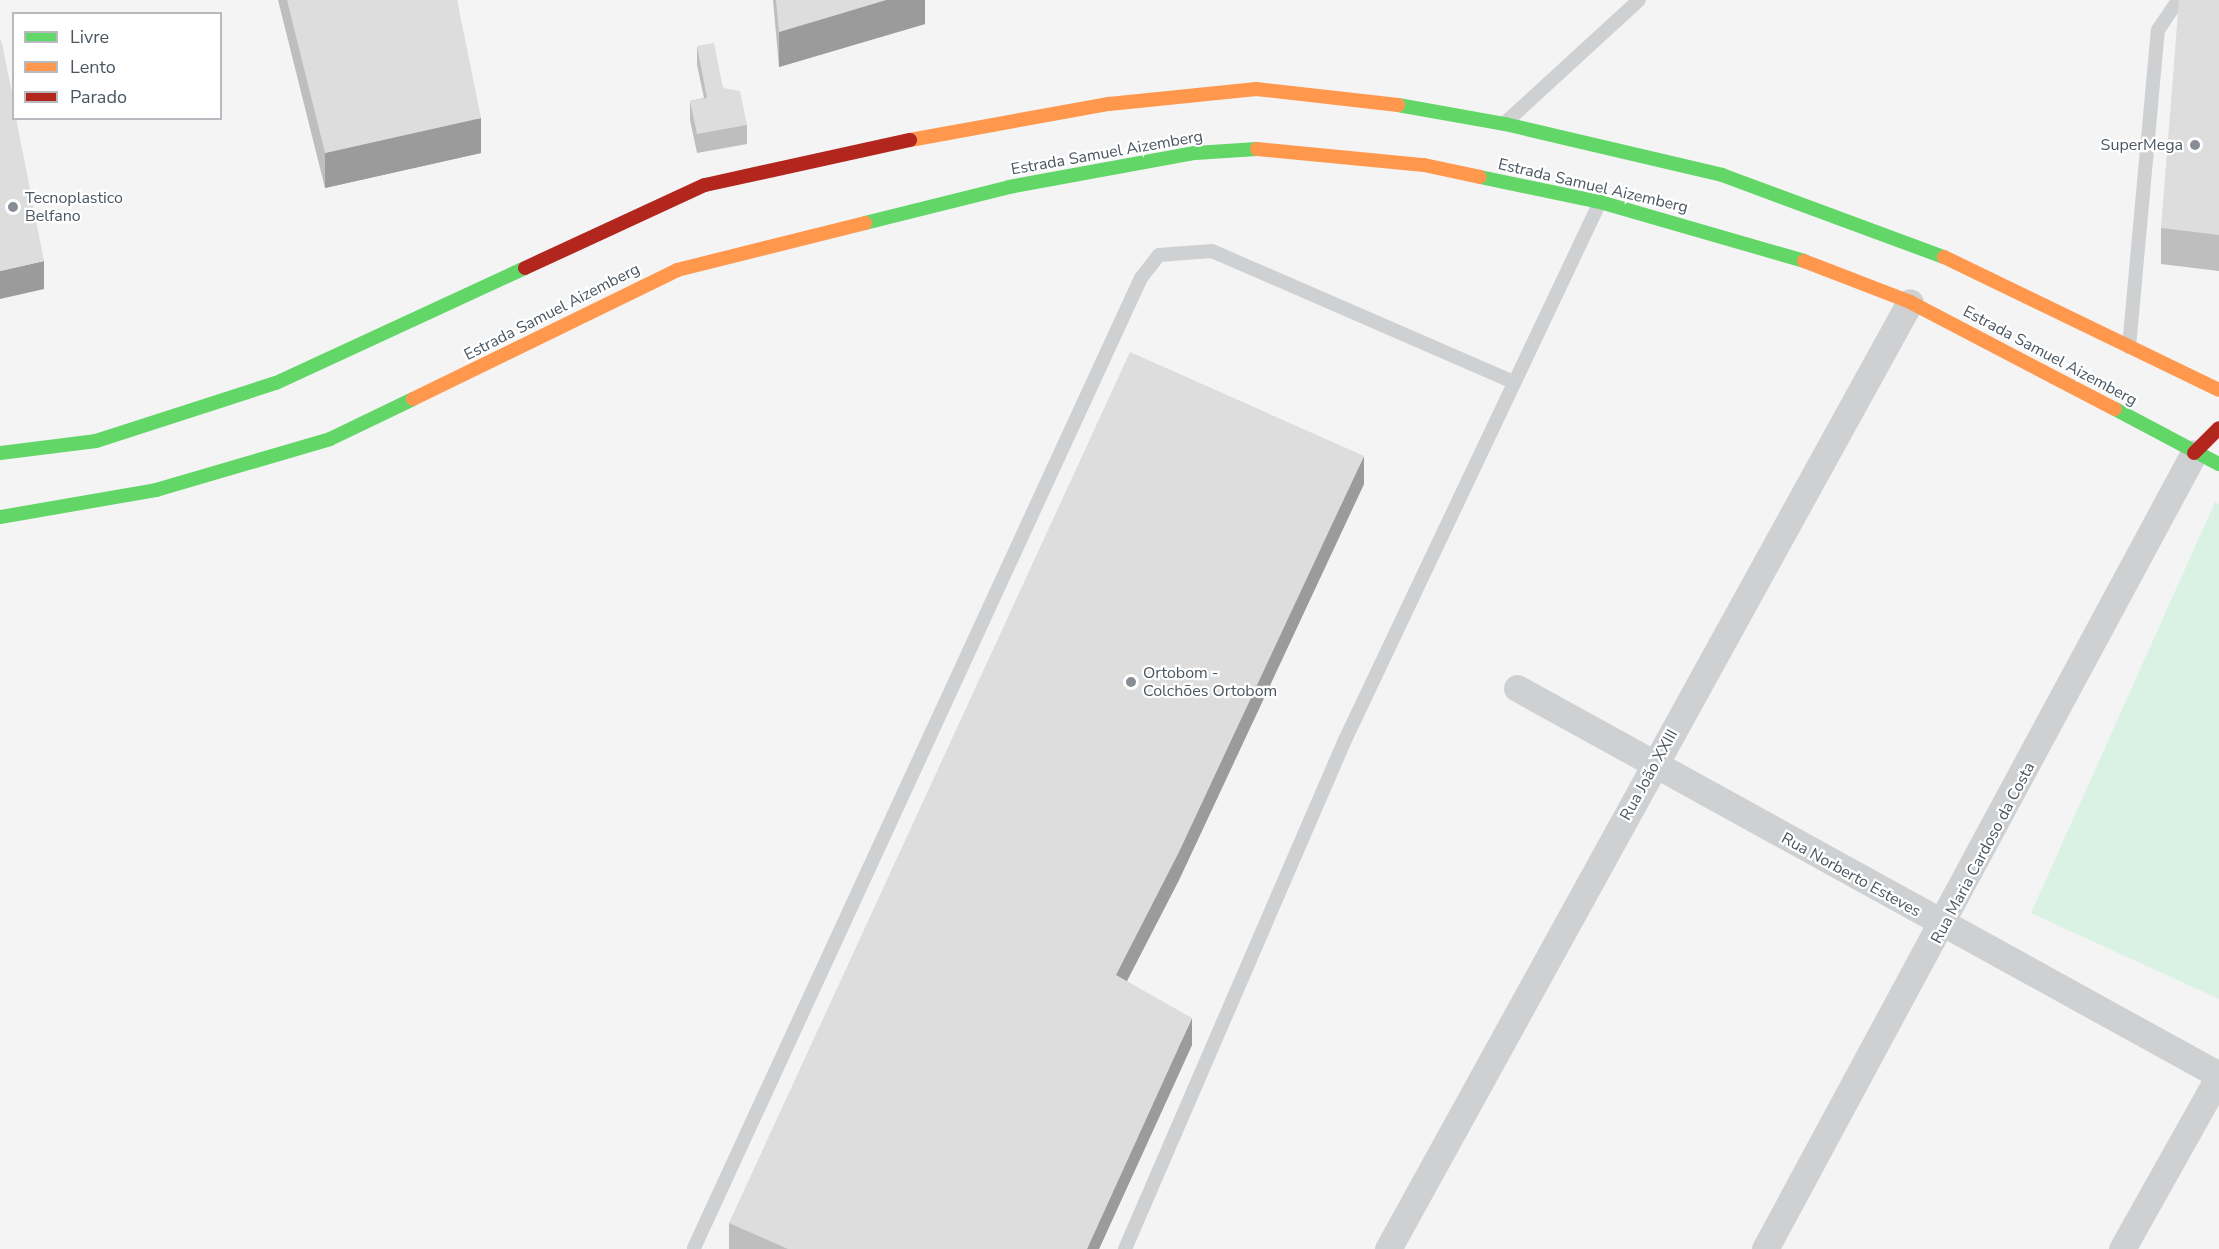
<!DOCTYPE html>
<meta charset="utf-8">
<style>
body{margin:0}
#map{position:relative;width:2219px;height:1249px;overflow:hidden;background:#f4f4f4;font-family:"Nunito Sans",sans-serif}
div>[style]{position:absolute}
.green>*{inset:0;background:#d9f2e3}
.lane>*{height:14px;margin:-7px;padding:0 7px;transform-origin:7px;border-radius:7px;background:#ced0d2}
.street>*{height:27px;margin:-13.5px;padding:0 13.5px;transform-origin:13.5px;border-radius:13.5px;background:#ced0d2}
.fast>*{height:14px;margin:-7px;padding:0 7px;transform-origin:7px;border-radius:7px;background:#63d668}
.slow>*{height:14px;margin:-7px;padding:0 7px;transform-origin:7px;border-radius:7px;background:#ff974d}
.jam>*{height:14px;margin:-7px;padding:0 7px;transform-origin:7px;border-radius:7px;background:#b3261e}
.wall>*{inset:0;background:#bebebf}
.shaded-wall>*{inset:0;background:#9b9b9b}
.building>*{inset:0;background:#ddddde}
.dots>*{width:16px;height:16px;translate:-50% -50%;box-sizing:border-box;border:3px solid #fff;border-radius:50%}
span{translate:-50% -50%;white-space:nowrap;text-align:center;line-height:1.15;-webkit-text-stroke:4.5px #fff;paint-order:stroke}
.poi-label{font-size:16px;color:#4a5661}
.right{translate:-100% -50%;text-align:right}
.left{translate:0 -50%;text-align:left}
.street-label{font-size:16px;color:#4a5661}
.legend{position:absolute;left:12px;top:12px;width:210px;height:108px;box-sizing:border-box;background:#fff;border:2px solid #b7bbc0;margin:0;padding:8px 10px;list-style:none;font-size:18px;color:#4a5661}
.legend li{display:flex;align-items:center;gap:12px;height:30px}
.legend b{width:30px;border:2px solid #b7bbc0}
</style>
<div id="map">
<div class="green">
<i style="clip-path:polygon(2215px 502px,2219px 504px,2219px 999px,2031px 913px)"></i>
</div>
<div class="lane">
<i style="left:1506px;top:122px;width:180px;rotate:-42.5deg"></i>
<i style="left:2129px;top:347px;width:318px;rotate:-84.8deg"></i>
<i style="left:2158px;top:30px;width:36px;rotate:-56deg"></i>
<i style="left:694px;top:1248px;width:1068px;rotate:-65.26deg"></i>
<i style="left:1141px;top:278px;width:29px;rotate:-52deg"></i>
<i style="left:1159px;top:255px;width:53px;rotate:-4.3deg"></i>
<i style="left:1212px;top:251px;width:328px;rotate:23.5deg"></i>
<i style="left:1125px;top:1249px;width:555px;rotate:-66.63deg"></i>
<i style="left:1345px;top:740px;width:595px;rotate:-64.64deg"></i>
</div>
<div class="street">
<i style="left:1517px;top:688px;width:802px;rotate:28.87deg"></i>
<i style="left:1388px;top:1249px;width:1081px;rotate:-61.14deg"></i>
<i style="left:1765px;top:1249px;width:904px;rotate:-61.68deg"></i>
<i style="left:2122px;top:1249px;width:198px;rotate:-60.7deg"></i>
</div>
<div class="fast">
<i style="left:1398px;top:105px;width:109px;rotate:10.1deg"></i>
<i style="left:1505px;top:124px;width:223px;rotate:13.2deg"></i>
<i style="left:1722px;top:175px;width:237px;rotate:20.3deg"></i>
<i style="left:1480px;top:177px;width:123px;rotate:11.8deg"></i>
<i style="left:1600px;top:202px;width:212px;rotate:16.1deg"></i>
<i style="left:865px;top:223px;width:148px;rotate:-14deg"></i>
<i style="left:1009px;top:187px;width:189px;rotate:-10.4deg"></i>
<i style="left:1195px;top:153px;width:62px;rotate:-3.7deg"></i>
<i style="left:2115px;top:409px;width:118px;rotate:27.9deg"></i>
<i style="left:0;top:453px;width:97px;rotate:-7.1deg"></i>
<i style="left:96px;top:441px;width:189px;rotate:-17.9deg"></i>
<i style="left:276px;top:383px;width:274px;rotate:-24.8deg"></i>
<i style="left:0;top:517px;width:158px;rotate:-9.8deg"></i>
<i style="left:156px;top:490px;width:181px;rotate:-16.3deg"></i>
<i style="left:330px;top:439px;width:92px;rotate:-25.7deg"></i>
</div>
<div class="slow">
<i style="left:910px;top:140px;width:202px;rotate:-10.3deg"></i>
<i style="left:1109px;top:104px;width:148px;rotate:-5.8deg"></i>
<i style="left:1256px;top:89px;width:143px;rotate:6.4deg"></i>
<i style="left:1257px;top:149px;width:168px;rotate:5.5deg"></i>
<i style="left:1424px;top:165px;width:57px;rotate:12.1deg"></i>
<i style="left:1944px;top:257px;width:305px;rotate:25.8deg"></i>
<i style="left:1804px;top:261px;width:114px;rotate:21.1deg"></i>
<i style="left:1910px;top:302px;width:231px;rotate:27.6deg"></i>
<i style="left:413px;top:399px;width:294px;rotate:-26deg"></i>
<i style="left:677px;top:270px;width:194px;rotate:-14deg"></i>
</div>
<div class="jam">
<i style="left:525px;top:268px;width:198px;rotate:-24.8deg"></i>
<i style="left:705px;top:185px;width:210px;rotate:-12.4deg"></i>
<i style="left:2194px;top:453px;width:35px;rotate:-45deg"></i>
</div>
<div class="wall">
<i style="clip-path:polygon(278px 0,457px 0,481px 153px,325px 188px)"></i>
<i style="clip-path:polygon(773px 0,925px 0,925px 24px,779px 67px)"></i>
<i style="clip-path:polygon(2219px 0,2219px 271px,2161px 264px,2161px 228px)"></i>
<i style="clip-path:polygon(697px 46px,747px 125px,747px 144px,697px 153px,690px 120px,690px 101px,704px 98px,697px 65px)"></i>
<i style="clip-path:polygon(1364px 484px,1179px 880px,1127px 981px,1192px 1045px,1099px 1249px,729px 1249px,729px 1223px)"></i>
</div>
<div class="shaded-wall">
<i style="clip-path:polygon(886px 0,925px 0,925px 24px,779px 67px,779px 32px)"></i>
<i style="clip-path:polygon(481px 118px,481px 153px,325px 188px,325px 153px)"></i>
<i style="clip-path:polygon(44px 261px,44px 289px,0 299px,0 271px)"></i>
<i style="clip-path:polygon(1364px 456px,1364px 484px,1179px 880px,1116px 1002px,1116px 975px)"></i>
<i style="clip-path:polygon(1192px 1018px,1192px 1045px,1099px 1249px,1087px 1249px)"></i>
</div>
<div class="building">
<i style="clip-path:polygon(287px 0,457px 0,481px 118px,325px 153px)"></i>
<i style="clip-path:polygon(776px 0,886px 0,779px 32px)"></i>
<i style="clip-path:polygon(2179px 0,2219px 0,2219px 235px,2161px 228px)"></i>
<i style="clip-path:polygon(0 39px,2px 43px,14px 103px,14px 118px,16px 118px,44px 261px,0 271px)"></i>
<i style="clip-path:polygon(714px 43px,723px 88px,740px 91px,747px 125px,697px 134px,690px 101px,707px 98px,697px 46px)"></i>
<i style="clip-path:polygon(1130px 352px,1364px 456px,1179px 852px,1116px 975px,1192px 1018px,1087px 1249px,788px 1249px,729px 1223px)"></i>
</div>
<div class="dots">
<i style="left:2195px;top:145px;background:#868d94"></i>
<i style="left:13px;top:207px;background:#868d94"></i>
<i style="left:1131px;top:682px;background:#868d94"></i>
</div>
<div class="poi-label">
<span class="right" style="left:2183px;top:145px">SuperMega</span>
<span class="left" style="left:25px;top:207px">Tecnoplastico<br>Belfano</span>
<span class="left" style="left:1143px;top:682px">Ortobom -<br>Colchões Ortobom</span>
</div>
<div class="street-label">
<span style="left:1107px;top:153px;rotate:-10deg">Estrada Samuel Aizemberg</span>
<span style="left:1593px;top:186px;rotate:13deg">Estrada Samuel Aizemberg</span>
<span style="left:552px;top:312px;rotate:-27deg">Estrada Samuel Aizemberg</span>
<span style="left:2050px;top:356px;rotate:28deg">Estrada Samuel Aizemberg</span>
<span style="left:1649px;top:775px;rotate:-61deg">Rua João XXIII</span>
<span style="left:1983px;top:853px;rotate:-62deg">Rua Maria Cardoso da Costa</span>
<span style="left:1851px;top:875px;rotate:29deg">Rua Norberto Esteves</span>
</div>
<ul class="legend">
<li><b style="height:8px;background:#63d668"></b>Livre</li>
<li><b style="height:8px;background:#ff974d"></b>Lento</li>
<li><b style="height:8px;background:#b3261e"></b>Parado</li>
</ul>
</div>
